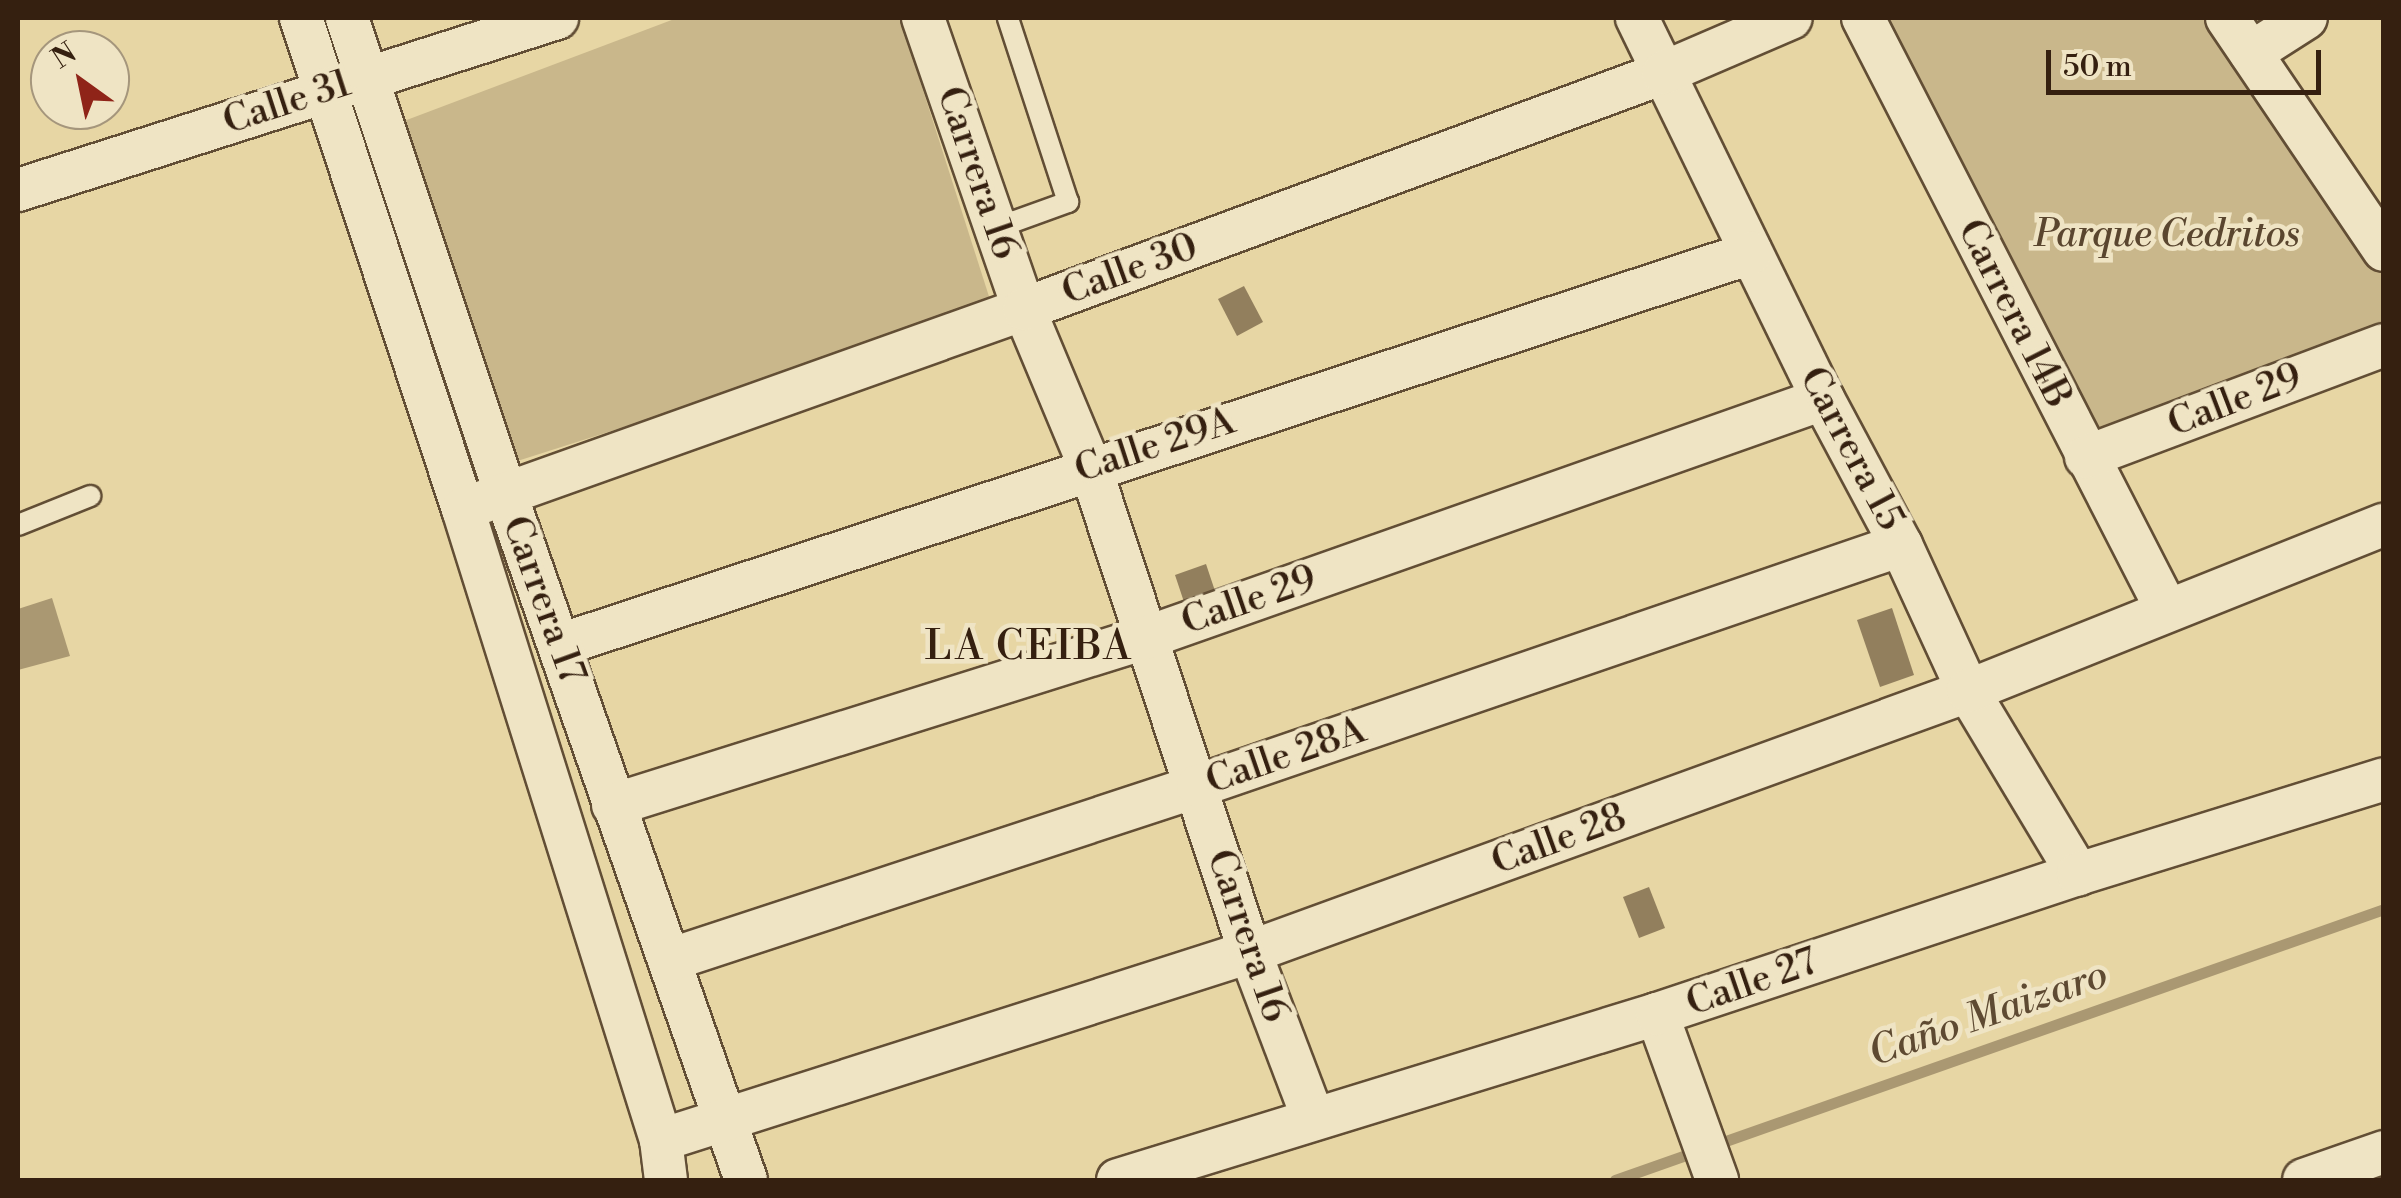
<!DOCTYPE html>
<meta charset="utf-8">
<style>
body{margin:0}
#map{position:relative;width:2401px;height:1198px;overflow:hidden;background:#e7d6a4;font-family:"Libre Bodoni",serif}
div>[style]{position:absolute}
.green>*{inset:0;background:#c9b78b}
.water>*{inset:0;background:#aa9872}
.stream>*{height:11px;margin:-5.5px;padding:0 5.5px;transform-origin:5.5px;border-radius:5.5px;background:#aa9872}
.building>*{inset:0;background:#927f5d}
.roads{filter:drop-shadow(2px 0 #624e35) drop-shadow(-2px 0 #624e35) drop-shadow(0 2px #624e35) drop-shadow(0 -2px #624e35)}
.service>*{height:20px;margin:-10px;padding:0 10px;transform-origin:10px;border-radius:10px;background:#efe4c4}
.minor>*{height:42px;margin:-21px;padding:0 21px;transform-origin:21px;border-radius:21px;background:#efe4c4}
span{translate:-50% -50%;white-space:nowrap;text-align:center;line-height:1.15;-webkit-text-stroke:9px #efe4c4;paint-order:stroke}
.street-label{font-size:38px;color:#352010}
.park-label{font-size:38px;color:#5a462f;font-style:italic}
.neighbourhood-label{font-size:40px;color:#352010;letter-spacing:2.5px}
.water-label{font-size:40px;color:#5e4a32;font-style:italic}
.frame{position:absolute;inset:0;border:20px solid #352010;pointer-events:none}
.north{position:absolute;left:30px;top:30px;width:100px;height:100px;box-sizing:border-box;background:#efe4c4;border:2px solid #a5967c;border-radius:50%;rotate:327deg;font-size:28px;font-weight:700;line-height:40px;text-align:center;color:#352010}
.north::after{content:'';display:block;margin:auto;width:35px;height:45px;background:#8f2418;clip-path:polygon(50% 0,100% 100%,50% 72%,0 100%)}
.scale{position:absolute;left:2046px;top:50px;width:275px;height:45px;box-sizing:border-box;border:5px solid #352010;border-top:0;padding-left:12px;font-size:30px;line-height:35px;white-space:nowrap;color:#352010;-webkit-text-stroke:8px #efe4c4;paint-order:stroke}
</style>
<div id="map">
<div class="green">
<i style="clip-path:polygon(677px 18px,900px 18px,993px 309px,505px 465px,415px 182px,404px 121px)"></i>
<i style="clip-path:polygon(1878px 18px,2221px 18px,2383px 252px,2383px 343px,2088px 451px)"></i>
</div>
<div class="water">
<i style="clip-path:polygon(52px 598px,70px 656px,18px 670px,18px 609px)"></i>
</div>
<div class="stream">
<i style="left:1615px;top:1180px;width:815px;rotate:-19.41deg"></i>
</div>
<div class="building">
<i style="clip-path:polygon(1244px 286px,1263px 322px,1237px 336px,1218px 299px)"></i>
<i style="clip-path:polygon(1206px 564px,1217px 597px,1186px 608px,1175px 575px)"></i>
<i style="clip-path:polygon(1892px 608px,1914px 675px,1880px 687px,1857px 620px)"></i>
<i style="clip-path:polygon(1649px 887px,1665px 928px,1639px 938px,1623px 897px)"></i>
</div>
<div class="roads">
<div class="service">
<i style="left:996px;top:228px;width:77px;rotate:-19.9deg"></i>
<i style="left:1068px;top:202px;width:194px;rotate:-108.1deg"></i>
<i style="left:18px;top:525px;width:78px;rotate:-21.9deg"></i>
</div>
<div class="minor">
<i style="left:301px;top:18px;width:517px;rotate:71.74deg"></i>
<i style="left:463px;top:509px;width:661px;rotate:72.58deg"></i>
<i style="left:661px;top:1140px;width:40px;rotate:82.9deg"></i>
<i style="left:347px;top:18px;width:503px;rotate:71.57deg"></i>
<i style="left:506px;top:495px;width:726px;rotate:70.69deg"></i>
<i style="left:923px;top:18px;width:308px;rotate:70.9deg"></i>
<i style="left:1024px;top:309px;width:171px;rotate:67.3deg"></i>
<i style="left:1090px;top:467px;width:511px;rotate:71.74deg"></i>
<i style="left:1250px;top:952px;width:178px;rotate:69.2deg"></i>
<i style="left:1637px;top:18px;width:424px;rotate:64deg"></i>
<i style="left:1823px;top:399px;width:166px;rotate:61.9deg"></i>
<i style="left:1901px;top:545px;width:161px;rotate:65.3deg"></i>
<i style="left:1968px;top:691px;width:214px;rotate:59deg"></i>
<i style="left:1863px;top:18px;width:665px;rotate:62.82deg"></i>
<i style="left:2227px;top:18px;width:280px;rotate:55.9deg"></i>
<i style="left:2251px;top:53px;width:65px;rotate:-32.5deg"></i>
<i style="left:18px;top:190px;width:566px;rotate:-17.7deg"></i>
<i style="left:2086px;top:457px;width:318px;rotate:-20.6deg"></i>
<i style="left:463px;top:509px;width:596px;rotate:-19.62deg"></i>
<i style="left:1024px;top:309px;width:681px;rotate:-20.27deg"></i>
<i style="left:1663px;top:73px;width:139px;rotate:-23.3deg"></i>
<i style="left:560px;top:645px;width:1254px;rotate:-18.22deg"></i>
<i style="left:613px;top:805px;width:558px;rotate:-17.43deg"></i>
<i style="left:1145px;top:638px;width:719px;rotate:-19.42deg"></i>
<i style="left:669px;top:960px;width:557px;rotate:-18.21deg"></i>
<i style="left:1198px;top:786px;width:743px;rotate:-18.92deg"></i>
<i style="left:1657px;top:1014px;width:177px;rotate:70.1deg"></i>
<i style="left:661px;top:1140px;width:618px;rotate:-17.7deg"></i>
<i style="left:1250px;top:952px;width:764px;rotate:-19.98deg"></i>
<i style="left:1968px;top:691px;width:448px;rotate:-21.8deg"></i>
<i style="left:1118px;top:1180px;width:564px;rotate:-17.12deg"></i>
<i style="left:1657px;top:1014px;width:444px;rotate:-18.4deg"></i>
<i style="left:2078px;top:874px;width:320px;rotate:-17.2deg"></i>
<i style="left:2304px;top:1180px;width:85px;rotate:-19.3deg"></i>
</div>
</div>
<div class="street-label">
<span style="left:287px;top:103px;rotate:-18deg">Calle 31</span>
<span style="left:977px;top:173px;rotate:71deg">Carrera 16</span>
<span style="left:1130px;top:270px;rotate:-20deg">Calle 30</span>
<span style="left:2014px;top:314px;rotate:63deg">Carrera 14B</span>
<span style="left:2235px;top:401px;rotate:-21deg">Calle 29</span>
<span style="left:1155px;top:446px;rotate:-18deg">Calle 29A</span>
<span style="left:1851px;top:449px;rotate:62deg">Carrera 15</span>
<span style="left:543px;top:600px;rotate:70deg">Carrera 17</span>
<span style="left:1249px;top:601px;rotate:-19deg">Calle 29</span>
<span style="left:1286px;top:756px;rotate:-19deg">Calle 28A</span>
<span style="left:1559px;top:840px;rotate:-20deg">Calle 28</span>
<span style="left:1247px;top:936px;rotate:71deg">Carrera 16</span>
<span style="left:1752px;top:983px;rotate:-19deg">Calle 27</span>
</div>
<div class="park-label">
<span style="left:2167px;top:235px">Parque Cedritos</span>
</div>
<div class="neighbourhood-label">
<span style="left:1029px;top:647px">LA CEIBA</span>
</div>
<div class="water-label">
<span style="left:1988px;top:1014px;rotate:-19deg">Caño Maizaro</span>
</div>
<div class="frame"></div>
<div class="north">N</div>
<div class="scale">50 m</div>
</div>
